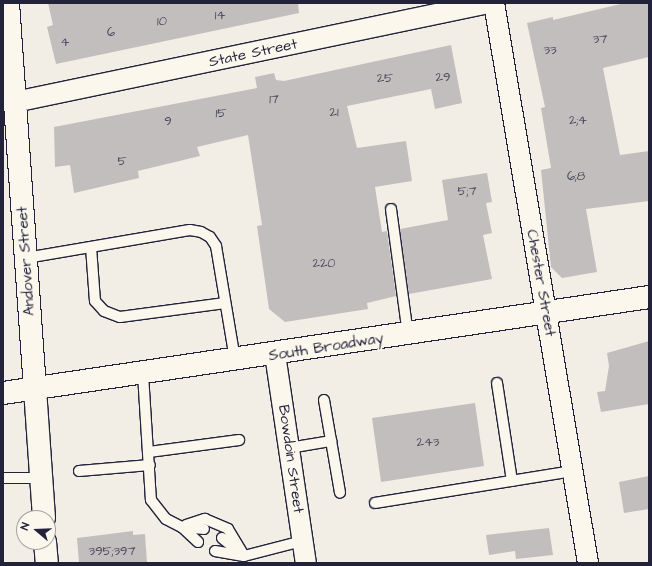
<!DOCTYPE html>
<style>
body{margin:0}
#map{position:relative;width:652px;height:566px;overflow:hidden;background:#f2eee5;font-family:"Architects Daughter",sans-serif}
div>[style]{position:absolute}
.building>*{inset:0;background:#c2bebe}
.roads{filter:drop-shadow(1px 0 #22223b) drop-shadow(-1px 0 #22223b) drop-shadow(0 1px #22223b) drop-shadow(0 -1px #22223b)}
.lane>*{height:10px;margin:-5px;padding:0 5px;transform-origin:5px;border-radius:5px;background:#fbf7ec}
.street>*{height:20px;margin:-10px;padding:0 10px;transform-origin:10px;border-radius:10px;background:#fbf7ec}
.secondary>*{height:22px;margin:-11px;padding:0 11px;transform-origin:11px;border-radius:11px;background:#fbf7ec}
.primary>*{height:22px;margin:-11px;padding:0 11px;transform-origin:11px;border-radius:11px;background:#fbf7ec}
span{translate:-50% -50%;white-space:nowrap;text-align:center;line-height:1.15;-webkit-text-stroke:4px #fbf7ec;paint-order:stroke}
.number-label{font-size:13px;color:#4a495c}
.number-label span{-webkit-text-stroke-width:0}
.street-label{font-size:15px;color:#22223b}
.frame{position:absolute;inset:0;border:4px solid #22223b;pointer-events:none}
.north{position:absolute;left:16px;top:510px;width:40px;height:40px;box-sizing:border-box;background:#fbf7ec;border:1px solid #a4a2a5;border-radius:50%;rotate:289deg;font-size:11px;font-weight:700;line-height:16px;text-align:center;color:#22223b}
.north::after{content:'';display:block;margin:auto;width:14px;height:18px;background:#22223b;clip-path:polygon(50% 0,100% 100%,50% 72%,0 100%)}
</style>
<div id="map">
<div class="building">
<i style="clip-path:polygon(48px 3px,298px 3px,299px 13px,56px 64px,47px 27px,53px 25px)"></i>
<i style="clip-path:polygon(625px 3px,649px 3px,649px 57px,603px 68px,620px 155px,649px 151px,649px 201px,586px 209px,597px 272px,562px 278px,551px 267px,541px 170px,551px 168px,541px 108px,545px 107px,527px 23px,553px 17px,553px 20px)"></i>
<i style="clip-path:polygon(451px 45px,462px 103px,435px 109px,431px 89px,347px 106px,357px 148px,406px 141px,412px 181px,375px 187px,382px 232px,387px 231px,396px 296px,367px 303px,368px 309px,285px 322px,269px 309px,257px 226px,262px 225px,248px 135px,197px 147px,200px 156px,138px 171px,139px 178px,74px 193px,70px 165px,55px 167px,54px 127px,257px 88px,255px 77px,274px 73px,276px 80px,284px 81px)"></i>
<i style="clip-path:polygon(487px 173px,492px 202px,486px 203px,492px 233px,483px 235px,492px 279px,409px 294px,400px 229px,448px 220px,442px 180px)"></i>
<i style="clip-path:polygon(649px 341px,649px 404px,601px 412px,597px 392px,605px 391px,609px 366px,607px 353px)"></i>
<i style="clip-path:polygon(475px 403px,484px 466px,381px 482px,372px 418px)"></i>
<i style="clip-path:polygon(649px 476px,649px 509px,624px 513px,619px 482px)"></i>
<i style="clip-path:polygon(549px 528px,553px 555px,516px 559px,515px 551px,489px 555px,486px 535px)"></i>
<i style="clip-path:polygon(133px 531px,133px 535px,145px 534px,147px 563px,79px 563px,77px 538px)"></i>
</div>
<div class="roads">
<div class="lane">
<i style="left:391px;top:209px;width:126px;rotate:82.3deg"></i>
<i style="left:91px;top:247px;width:54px;rotate:85.8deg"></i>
<i style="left:95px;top:301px;width:13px;rotate:48deg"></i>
<i style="left:104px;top:311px;width:17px;rotate:21deg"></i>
<i style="left:120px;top:317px;width:106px;rotate:-7.6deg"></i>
<i style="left:26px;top:258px;width:166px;rotate:-9.7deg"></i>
<i style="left:190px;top:230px;width:11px;rotate:10deg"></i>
<i style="left:201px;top:232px;width:10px;rotate:29deg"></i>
<i style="left:210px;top:237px;width:11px;rotate:56deg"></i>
<i style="left:216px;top:246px;width:116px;rotate:80.5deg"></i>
<i style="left:143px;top:374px;width:126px;rotate:86.4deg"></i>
<i style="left:151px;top:500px;width:24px;rotate:52deg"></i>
<i style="left:166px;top:519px;width:18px;rotate:27deg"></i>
<i style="left:182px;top:527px;width:22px;rotate:5deg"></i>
<i style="left:497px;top:383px;width:99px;rotate:81.3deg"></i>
<i style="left:324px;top:400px;width:94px;rotate:80.2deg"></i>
<i style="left:289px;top:448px;width:43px;rotate:-9.5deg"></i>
<i style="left:149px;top:452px;width:91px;rotate:-7.6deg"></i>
<i style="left:79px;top:471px;width:71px;rotate:-4.8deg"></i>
<i style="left:3px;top:478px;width:38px"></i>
<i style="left:375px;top:503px;width:200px;rotate:-9.2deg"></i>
<i style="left:186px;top:525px;width:20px;rotate:-18deg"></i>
<i style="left:205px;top:519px;width:25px;rotate:23deg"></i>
<i style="left:228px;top:529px;width:31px;rotate:59deg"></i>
<i style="left:182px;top:527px;width:22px;rotate:43deg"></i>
<i style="left:222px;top:538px;width:21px;rotate:39deg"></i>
<i style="left:215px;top:551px;width:29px;rotate:10deg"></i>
<i style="left:244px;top:556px;width:60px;rotate:-14.5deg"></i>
</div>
<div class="street">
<i style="left:494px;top:3px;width:568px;rotate:80.47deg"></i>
<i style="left:15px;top:102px;width:485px;rotate:-11.8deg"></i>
<i style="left:275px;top:354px;width:211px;rotate:81.6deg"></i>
</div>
<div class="secondary">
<i style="left:35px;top:389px;width:129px;rotate:86deg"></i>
<i style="left:45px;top:542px;width:21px;rotate:85deg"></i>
</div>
<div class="primary">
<i style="left:8px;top:3px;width:387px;rotate:86deg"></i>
<i style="left:3px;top:393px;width:653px;rotate:-8.45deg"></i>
</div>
</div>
<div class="number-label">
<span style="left:220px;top:15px">14</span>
<span style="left:162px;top:21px">10</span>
<span style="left:111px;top:32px">6</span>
<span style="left:600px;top:39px">37</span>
<span style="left:65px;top:42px">4</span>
<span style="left:550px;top:50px">33</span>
<span style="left:443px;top:77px">29</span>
<span style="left:385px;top:78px">25</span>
<span style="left:274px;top:99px">17</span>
<span style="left:334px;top:112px">21</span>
<span style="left:221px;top:113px">15</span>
<span style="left:578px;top:120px">2;4</span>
<span style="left:168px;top:121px">9</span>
<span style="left:122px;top:161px">5</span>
<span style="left:576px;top:176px">6;8</span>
<span style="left:467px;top:191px">5;7</span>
<span style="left:324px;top:263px">220</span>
<span style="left:428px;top:442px">243</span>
<span style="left:112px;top:551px">395;397</span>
</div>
<div class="street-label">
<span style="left:253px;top:53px;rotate:-12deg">State Street</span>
<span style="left:26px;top:261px;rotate:-94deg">Andover Street</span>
<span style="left:541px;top:283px;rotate:80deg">Chester Street</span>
<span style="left:326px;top:347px;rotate:-9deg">South Broadway</span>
<span style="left:291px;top:459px;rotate:82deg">Bowdoin Street</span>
</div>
<div class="frame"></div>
<div class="north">N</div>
</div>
